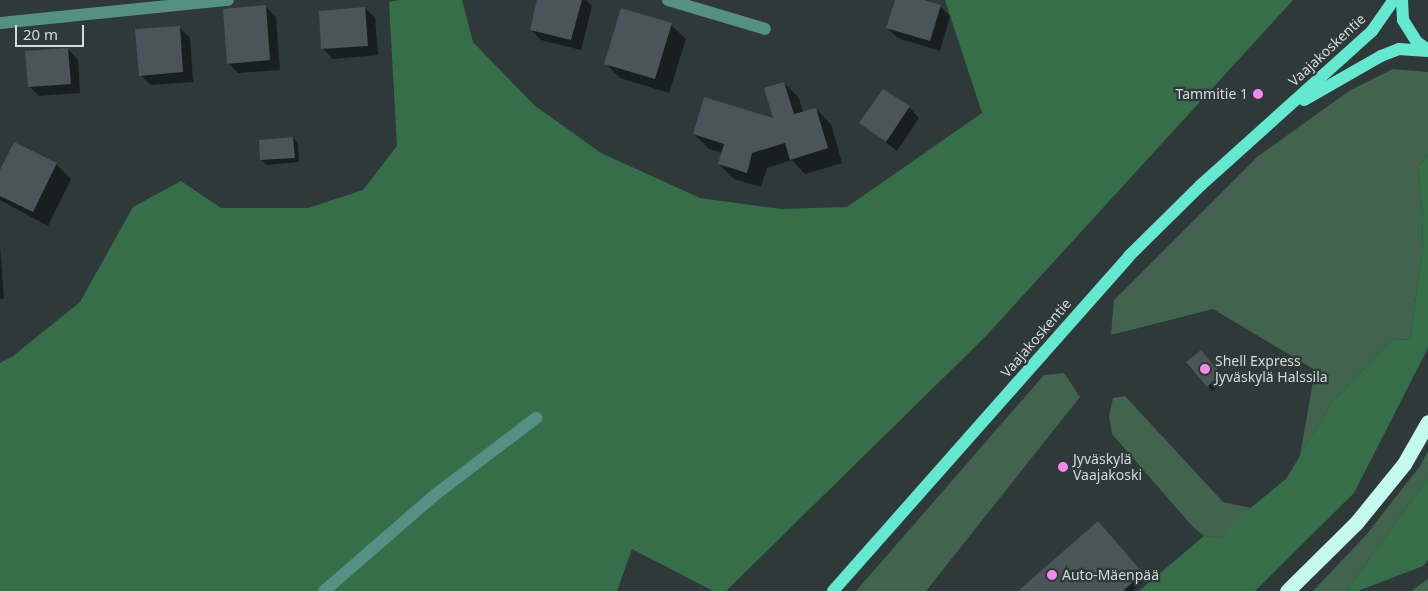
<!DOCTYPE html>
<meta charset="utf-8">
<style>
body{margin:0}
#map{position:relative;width:1428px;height:591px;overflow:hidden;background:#2f3939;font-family:"Noto Sans",sans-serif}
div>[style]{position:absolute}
.green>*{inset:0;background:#42634d}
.forest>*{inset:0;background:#366e4a}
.shadow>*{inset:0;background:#0007}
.building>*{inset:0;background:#4b5458}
.minor>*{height:12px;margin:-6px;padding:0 6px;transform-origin:6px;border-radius:6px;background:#559084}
.major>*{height:12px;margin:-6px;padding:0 6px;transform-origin:6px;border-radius:6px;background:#64e9d0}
.highway>*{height:15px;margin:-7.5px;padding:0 7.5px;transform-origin:7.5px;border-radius:7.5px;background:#c4faed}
.dots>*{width:14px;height:14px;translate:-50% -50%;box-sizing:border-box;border:2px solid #2f3939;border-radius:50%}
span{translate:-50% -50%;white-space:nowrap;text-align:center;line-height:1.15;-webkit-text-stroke:4.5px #2f3939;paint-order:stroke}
.street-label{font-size:14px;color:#d4dada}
.poi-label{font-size:14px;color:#d4dada}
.right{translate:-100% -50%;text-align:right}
.left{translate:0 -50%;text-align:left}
.scale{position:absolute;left:15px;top:25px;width:69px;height:22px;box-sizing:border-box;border:2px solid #d4dada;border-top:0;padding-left:6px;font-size:15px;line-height:18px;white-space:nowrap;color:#d4dada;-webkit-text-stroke:4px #2f3939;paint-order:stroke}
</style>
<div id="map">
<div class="green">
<i style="clip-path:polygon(1393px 69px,1428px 72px,1428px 155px,1418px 167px,1423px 217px,1422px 254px,1410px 339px,1392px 340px,1333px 401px,1300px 456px,1315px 370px,1213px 309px,1111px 335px,1114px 300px,1257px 157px,1349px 91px)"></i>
<i style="clip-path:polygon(1064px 373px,1080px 397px,926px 591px,856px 591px,1044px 375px)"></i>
<i style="clip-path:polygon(1125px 396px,1223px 502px,1251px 508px,1221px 538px,1204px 536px,1193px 527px,1112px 434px,1109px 416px,1113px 398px)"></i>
<i style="clip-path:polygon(1428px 451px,1428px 478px,1346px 591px,1313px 591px,1366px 535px,1420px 466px)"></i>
<i style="clip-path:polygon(1428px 579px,1428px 591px,1411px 591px)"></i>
</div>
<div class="forest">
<i style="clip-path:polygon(399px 0,462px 0,473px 42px,534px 105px,601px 153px,700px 198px,781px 209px,847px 207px,982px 113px,945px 0,1293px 0,985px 337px,726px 591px,713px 591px,632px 549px,617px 591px,0 591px,0 363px,13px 356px,80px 302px,133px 207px,181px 181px,221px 208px,308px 208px,363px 190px,397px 146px,389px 2px)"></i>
<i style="clip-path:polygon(1428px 155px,1428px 348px,1354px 493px,1255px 591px,1139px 591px,1204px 536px,1221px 538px,1237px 519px,1286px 479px,1333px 401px,1392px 340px,1410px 339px,1422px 254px,1423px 217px,1418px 167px)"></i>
<i style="clip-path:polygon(1428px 478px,1428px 560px,1423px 566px,1358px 591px,1346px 591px)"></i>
</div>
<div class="shadow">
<i style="clip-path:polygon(538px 0,586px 0,592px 6px,581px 50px,541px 40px,531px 30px)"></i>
<i style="clip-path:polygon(896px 0,920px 0,940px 6px,950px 16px,940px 51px,898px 38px,887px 28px)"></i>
<i style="clip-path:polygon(266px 7px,276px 17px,280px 70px,238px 73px,228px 63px)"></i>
<i style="clip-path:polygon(365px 8px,375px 18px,378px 55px,333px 59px,323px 49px)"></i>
<i style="clip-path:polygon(671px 25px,686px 39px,669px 93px,620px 78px,605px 63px)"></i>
<i style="clip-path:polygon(179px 27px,190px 38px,193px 82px,151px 85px,140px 75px)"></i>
<i style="clip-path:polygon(68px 49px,78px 60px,80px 93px,39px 96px,29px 86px)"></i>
<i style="clip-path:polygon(784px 83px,799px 98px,803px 113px,816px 109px,831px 124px,842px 163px,805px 174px,792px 160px,767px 168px,761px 187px,734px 179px,719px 164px,723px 153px,709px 149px,694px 134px,775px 120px)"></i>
<i style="clip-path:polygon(909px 107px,919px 118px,897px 151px,861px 123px)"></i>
<i style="clip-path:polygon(293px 138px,298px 143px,299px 162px,266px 165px,261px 160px)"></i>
<i style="clip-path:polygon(56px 164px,71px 179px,48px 226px,0 200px,0 173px)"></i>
<i style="clip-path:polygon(0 246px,4px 298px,0 299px)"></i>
<i style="clip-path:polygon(1205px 356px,1225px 380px,1212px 391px,1208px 386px)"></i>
<i style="clip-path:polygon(1102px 528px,1147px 578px,1133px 591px,1020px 591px)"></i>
</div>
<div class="building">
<i style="clip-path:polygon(537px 0,582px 0,571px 40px,530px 30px)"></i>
<i style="clip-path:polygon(895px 0,924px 0,941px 5px,930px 41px,886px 28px)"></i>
<i style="clip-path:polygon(266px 5px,270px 60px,227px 64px,223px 9px)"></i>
<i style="clip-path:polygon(365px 7px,368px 46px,321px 49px,319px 11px)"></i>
<i style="clip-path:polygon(621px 8px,672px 23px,655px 79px,604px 64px)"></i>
<i style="clip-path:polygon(180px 26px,183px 72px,139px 76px,135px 29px)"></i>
<i style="clip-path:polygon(68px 48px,71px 84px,28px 87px,25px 51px)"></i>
<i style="clip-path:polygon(784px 82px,794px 114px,816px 108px,828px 148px,790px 160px,785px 143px,752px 153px,747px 173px,718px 164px,724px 144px,693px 134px,704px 97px,773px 118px,764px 88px)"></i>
<i style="clip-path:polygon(883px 89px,910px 106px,886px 142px,859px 123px)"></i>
<i style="clip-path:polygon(293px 137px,295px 158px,260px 160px,259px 140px)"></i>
<i style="clip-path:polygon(14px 142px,57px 163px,33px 212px,0 196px,0 170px)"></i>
<i style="clip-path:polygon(1201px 350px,1221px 374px,1207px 387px,1186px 362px)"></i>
<i style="clip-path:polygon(1098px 521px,1143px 573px,1123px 591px,1018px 591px)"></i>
</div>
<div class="minor">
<i style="left:668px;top:0;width:101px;rotate:16.6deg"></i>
<i style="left:0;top:23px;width:229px;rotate:-5.8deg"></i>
<i style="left:324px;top:591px;width:148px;rotate:-40.9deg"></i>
<i style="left:436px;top:494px;width:126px;rotate:-37.2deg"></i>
</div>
<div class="major">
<i style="left:1402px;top:0;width:20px;rotate:87deg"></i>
<i style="left:1403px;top:20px;width:26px;rotate:58deg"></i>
<i style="left:1417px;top:42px;width:14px;rotate:36deg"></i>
<i style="left:1304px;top:100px;width:89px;rotate:-29.7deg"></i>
<i style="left:1381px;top:56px;width:19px;rotate:-21deg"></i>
<i style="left:1399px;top:49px;width:29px;rotate:4deg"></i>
<i style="left:833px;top:591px;width:447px;rotate:-48.5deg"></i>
<i style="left:1129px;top:256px;width:101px;rotate:-44.6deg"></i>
<i style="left:1201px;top:185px;width:230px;rotate:-42deg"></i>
<i style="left:1372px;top:31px;width:38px;rotate:-55deg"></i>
</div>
<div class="highway">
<i style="left:1287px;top:591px;width:97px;rotate:-44.6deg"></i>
<i style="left:1356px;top:523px;width:76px;rotate:-50.9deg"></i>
<i style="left:1404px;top:464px;width:48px;rotate:-60.3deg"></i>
</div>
<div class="dots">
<i style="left:1258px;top:94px;background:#f689ee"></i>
<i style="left:1205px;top:369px;background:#f689ee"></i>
<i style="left:1063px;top:467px;background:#f689ee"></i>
<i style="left:1052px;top:575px;background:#f689ee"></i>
</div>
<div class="street-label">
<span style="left:1327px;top:50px;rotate:-43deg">Vaajakoskentie</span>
<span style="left:1036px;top:338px;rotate:-49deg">Vaajakoskentie</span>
</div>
<div class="poi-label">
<span class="right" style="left:1248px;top:94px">Tammitie 1</span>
<span class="left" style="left:1215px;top:369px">Shell Express<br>Jyväskylä Halssila</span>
<span class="left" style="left:1073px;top:467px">Jyväskylä<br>Vaajakoski</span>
<span class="left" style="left:1062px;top:575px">Auto-Mäenpää</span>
</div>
<div class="scale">20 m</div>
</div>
